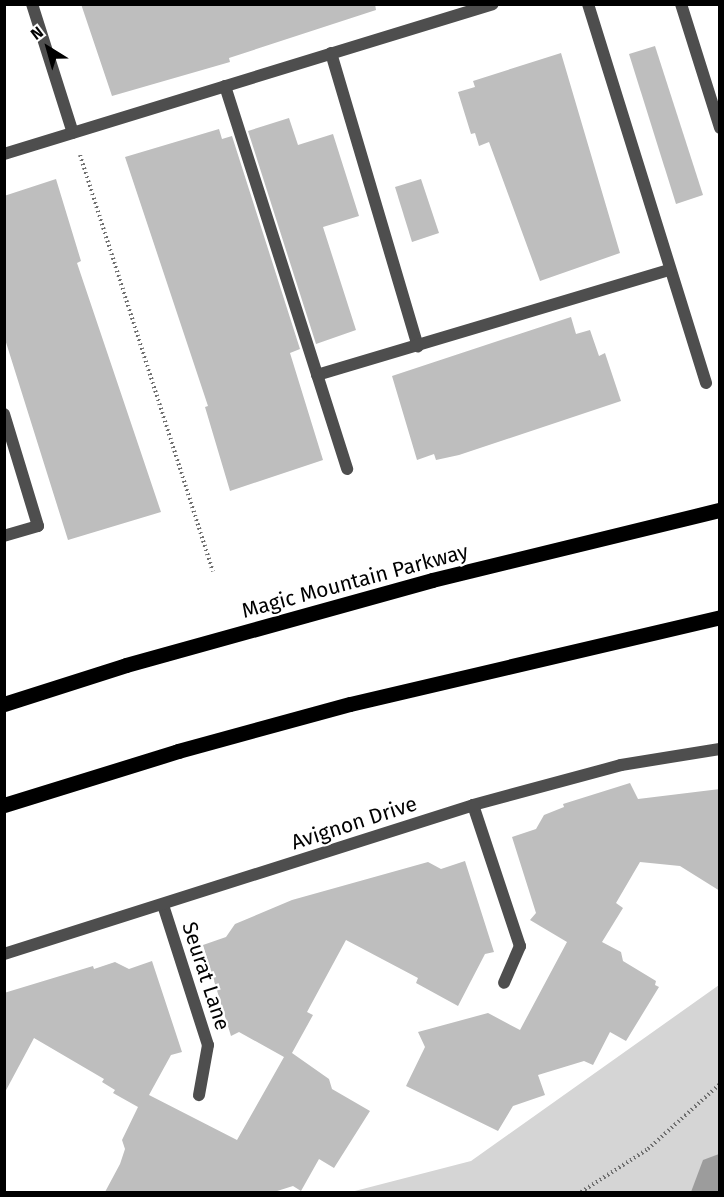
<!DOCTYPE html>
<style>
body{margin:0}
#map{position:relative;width:724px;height:1197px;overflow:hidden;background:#fff;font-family:"Fira Sans",sans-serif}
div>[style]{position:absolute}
.green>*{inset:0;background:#d5d5d5}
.water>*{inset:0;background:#9c9c9c}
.building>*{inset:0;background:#bebebe}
.path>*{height:4px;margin-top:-2px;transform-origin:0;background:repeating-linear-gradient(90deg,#707070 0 1.5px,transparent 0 4.5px)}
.service>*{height:12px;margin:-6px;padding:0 6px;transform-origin:6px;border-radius:6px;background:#4e4e4e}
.primary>*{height:15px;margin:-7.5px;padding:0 7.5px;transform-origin:7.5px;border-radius:7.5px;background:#000}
span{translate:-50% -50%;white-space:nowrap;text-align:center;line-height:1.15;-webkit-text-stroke:4.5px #fff;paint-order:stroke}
.street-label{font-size:21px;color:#000}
.frame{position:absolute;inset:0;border:6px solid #000;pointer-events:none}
.north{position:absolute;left:18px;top:18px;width:60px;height:60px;-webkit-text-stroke:4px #fff;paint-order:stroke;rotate:323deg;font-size:16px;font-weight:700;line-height:24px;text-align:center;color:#000}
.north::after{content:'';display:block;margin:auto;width:21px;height:27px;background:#000;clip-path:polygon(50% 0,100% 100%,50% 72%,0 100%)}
</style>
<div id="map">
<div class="green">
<i style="clip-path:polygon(719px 985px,719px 1192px,351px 1192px,471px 1161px)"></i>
</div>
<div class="water">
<i style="clip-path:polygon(719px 1154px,719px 1192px,691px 1192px,703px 1160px)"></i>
</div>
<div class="building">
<i style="clip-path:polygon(81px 4px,375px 4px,376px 10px,229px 58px,230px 62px,112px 96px)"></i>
<i style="clip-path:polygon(655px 46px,703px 195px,676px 204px,629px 54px)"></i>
<i style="clip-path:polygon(561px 53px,620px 253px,540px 281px,489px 142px,479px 146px,475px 133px,471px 134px,458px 92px,475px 87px,473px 81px)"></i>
<i style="clip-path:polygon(289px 118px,298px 145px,333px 134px,359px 216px,323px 227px,356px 330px,316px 344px,248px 131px)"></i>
<i style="clip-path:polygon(219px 129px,222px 139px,232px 136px,300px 349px,290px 353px,323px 460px,230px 491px,205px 407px,208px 406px,125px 157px)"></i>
<i style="clip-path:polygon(56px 179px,81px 261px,77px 263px,161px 512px,68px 540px,4px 336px,4px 196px)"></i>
<i style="clip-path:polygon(421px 179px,439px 233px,412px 242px,395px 187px)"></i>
<i style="clip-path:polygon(571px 317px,576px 334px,590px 330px,599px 356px,605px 353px,621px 401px,459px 455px,436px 460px,434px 454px,417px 460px,392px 376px)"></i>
<i style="clip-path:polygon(630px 783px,638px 799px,720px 789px,720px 891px,680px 866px,640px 862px,616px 903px,623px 908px,602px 942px,621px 952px,623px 961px,656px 981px,655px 985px,659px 987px,626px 1041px,610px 1032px,593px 1065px,584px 1061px,538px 1075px,545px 1095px,513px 1106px,498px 1131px,406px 1086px,425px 1047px,418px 1032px,488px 1013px,520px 1030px,567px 942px,530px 920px,536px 913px,512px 837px,536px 829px,544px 815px,564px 807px,563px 804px)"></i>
<i style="clip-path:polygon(465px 861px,494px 952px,485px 954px,458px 1006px,416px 983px,418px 978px,346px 940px,307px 1012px,313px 1015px,292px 1053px,329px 1079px,332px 1089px,370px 1111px,334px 1168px,319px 1159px,301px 1191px,293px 1186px,274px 1192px,105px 1192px,120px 1164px,125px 1149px,122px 1140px,138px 1107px,113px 1093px,115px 1090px,102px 1082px,104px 1079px,34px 1038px,4px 1094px,4px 993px,93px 966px,94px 969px,115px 962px,129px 969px,152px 961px,182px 1052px,171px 1055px,149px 1095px,237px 1140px,284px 1057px,239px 1032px,231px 1036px,203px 945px,226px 937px,235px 924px,292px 900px,428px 862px,441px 869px)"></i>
</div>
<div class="path">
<i style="left:80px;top:155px;width:437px;rotate:72.3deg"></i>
<i style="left:581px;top:1192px;width:80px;rotate:-32.7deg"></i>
<i style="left:648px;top:1149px;width:97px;rotate:-42.1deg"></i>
</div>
<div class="service">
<i style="left:32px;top:4px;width:135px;rotate:72.4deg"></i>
<i style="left:588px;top:4px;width:397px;rotate:72.7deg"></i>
<i style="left:681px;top:4px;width:130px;rotate:72.5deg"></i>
<i style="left:331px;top:53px;width:306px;rotate:73.5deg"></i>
<i style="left:225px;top:86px;width:402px;rotate:72.3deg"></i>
<i style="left:4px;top:154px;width:511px;rotate:-17.05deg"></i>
<i style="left:317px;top:375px;width:368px;rotate:-16.6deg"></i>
<i style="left:4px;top:414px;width:117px;rotate:73.1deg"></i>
<i style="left:38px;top:526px;width:35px;rotate:164deg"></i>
<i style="left:473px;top:805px;width:149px;rotate:71.6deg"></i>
<i style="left:520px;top:946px;width:40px;rotate:113.4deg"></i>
<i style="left:163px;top:905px;width:147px;rotate:72.2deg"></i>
<i style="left:208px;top:1045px;width:51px;rotate:100.2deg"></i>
<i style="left:4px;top:954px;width:492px;rotate:-17.6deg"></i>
<i style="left:473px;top:805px;width:153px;rotate:-15.1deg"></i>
<i style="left:621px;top:765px;width:100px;rotate:-9.2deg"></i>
</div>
<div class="primary">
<i style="left:4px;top:704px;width:128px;rotate:-17.7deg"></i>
<i style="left:126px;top:665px;width:318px;rotate:-15.5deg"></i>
<i style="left:432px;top:580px;width:296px;rotate:-13.7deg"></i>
<i style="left:4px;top:805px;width:182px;rotate:-17.2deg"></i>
<i style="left:178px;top:751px;width:178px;rotate:-15.3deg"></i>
<i style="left:350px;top:704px;width:380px;rotate:-13.2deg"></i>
</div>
<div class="street-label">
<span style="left:355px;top:581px;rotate:-15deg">Magic Mountain Parkway</span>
<span style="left:354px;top:823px;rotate:-18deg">Avignon Drive</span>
<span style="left:206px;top:976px;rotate:72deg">Seurat Lane</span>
</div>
<div class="frame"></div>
<div class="north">N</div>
</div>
